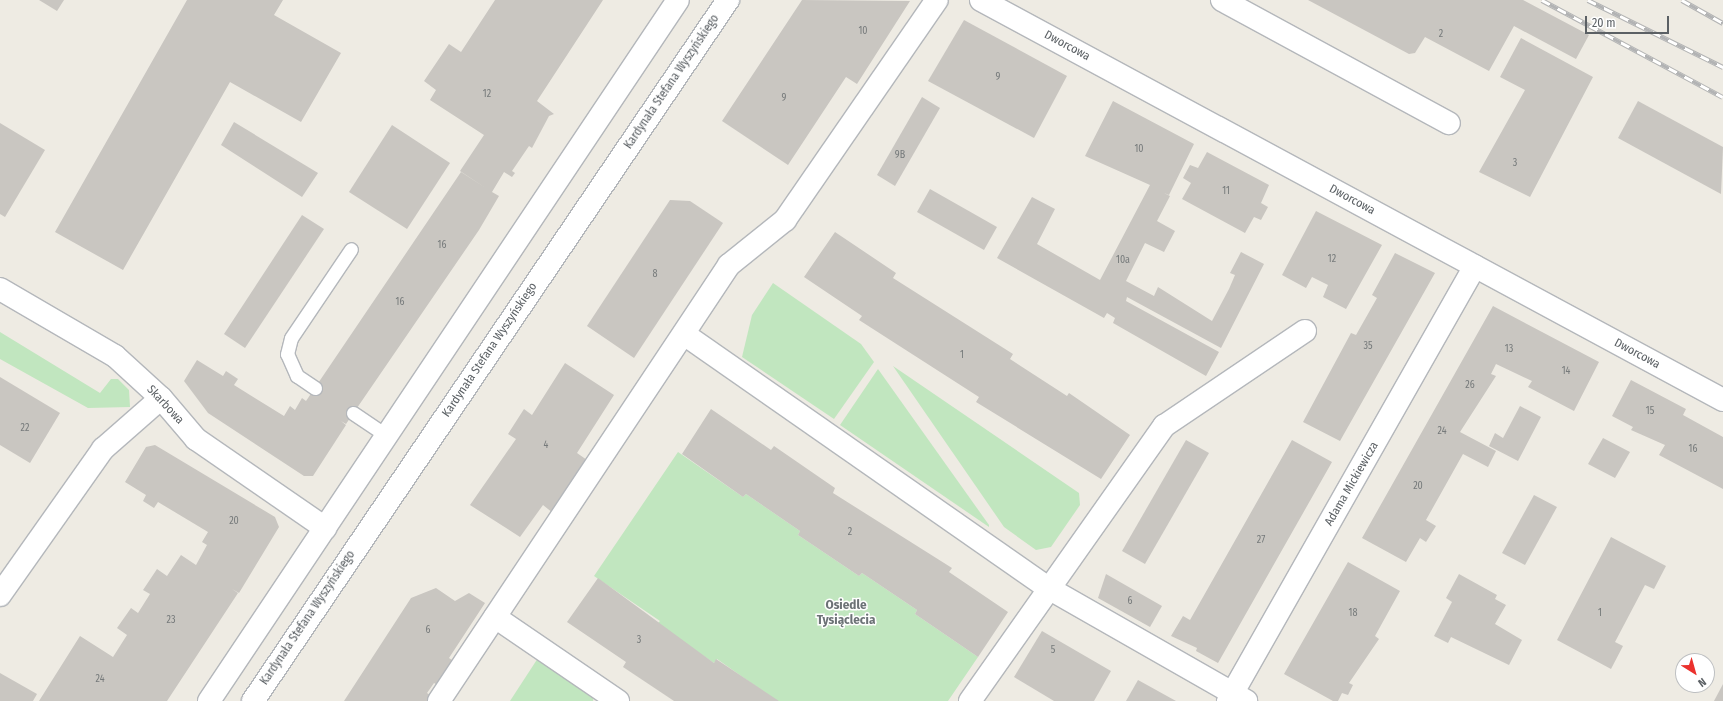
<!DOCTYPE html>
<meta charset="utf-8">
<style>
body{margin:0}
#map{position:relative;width:1723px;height:701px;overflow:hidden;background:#eeebe3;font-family:"Fira Sans Condensed",sans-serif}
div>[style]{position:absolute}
.green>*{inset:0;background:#c1e6bf}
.building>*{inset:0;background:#c9c6c1}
.roads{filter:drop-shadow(1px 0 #b4b7bb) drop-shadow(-1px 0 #b4b7bb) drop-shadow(0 1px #b4b7bb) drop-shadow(0 -1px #b4b7bb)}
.lane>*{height:13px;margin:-6.5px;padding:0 6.5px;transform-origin:6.5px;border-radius:6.5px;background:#fff}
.street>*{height:22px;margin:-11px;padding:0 11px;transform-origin:11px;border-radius:11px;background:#fff}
.secondary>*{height:22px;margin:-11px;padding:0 11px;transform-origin:11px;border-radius:11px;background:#fff}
.rail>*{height:4.5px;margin-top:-2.25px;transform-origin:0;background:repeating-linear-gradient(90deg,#fff 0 9px,#b2b3b4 0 18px);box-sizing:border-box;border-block:1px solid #b2b3b4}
span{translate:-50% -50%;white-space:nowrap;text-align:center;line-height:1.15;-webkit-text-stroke:3px #fff;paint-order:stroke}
.number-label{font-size:10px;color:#767a7b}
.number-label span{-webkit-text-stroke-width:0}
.street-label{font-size:12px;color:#5b6064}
.neighbourhood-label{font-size:13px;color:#6c7276;font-weight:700}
.north{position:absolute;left:1675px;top:653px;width:40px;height:40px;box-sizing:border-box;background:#fff;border:1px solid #bdbfc1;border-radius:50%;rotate:143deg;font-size:11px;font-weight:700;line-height:16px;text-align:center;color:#5b6064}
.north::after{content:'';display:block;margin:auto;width:14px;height:18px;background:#eb312d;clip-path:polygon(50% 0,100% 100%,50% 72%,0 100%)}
.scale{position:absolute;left:1585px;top:16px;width:84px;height:18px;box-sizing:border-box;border:2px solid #5b6064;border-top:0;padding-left:5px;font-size:12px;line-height:14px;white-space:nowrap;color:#5b6064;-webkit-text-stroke:3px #fff;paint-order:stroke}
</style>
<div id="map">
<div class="green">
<i style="clip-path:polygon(773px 283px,861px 344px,874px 362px,834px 419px,742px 357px,752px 315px)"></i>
<i style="clip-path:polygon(0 332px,100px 393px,111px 379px,118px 379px,129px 390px,130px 407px,88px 408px,0 359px)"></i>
<i style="clip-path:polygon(893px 366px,1079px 493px,1080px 505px,1051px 547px,1036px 550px,1004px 527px)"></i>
<i style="clip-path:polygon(878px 369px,989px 525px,989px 527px,840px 425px)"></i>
<i style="clip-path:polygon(678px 452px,743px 497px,746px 494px,800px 531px,798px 535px,859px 576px,862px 573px,917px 610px,915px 614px,978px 657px,948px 701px,777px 701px,717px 659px,714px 663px,657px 624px,660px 621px,594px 576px)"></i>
<i style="clip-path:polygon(538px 658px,594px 695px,593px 701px,510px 701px)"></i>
</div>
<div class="building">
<i style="clip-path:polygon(39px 0,64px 0,57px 11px)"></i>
<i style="clip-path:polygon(187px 0,283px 0,274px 15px,341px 53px,301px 122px,230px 82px,123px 270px,55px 232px)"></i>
<i style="clip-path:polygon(495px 0,603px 0,537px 101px,554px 114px,549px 116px,532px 148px,529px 146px,512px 171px,515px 173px,512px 177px,504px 172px,492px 192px,499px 196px,479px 230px,346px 424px,341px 421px,346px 425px,313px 476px,304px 476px,208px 413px,184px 381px,197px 360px,223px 376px,226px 371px,238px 379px,234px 385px,284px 416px,290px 406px,295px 410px,302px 398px,306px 401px,461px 172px,484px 187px,460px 171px,484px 135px,430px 100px,436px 90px,424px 81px,449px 44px,461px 52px)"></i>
<i style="clip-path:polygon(802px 0,910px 1px,857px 84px,846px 77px,788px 165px,722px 121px)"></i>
<i style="clip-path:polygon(1308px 0,1523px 0,1589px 35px,1576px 59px,1514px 26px,1489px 71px,1425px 37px,1415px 53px,1409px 54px)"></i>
<i style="clip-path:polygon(964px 20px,1067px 76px,1034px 138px,928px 81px)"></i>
<i style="clip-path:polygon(1521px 38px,1593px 77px,1530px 197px,1479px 172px,1525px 90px,1500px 77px)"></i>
<i style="clip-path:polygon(922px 97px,940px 108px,895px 186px,877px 175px)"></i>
<i style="clip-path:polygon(1113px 101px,1194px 144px,1169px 195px,1164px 193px,1170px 196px,1157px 221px,1175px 231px,1164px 252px,1145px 243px,1126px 281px,1154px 296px,1158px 287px,1212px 321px,1229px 289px,1235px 275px,1230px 273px,1241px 252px,1264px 264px,1221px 348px,1127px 297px,1126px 301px,1219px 352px,1206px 376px,1113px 323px,1115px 318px,1107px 313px,1104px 318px,997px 258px,1032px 197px,1055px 209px,1037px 244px,1100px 280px,1150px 185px,1085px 156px)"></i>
<i style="clip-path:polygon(1638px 101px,1723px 147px,1721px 194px,1618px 138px)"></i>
<i style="clip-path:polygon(234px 122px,318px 173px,302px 197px,221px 145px)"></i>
<i style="clip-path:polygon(0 123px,45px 150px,5px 217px,0 214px)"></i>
<i style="clip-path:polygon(392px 125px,450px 163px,407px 229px,349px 192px)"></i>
<i style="clip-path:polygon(1207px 152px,1269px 185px,1261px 203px,1268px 207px,1261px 220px,1254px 217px,1245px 233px,1182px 199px,1191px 183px,1183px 178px,1190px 165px,1198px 168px)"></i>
<i style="clip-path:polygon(930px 189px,997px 227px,984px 250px,917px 212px)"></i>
<i style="clip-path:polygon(670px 200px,690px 201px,723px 223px,634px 358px,587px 326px)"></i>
<i style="clip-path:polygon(1316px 211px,1382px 245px,1346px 309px,1323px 297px,1328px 285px,1312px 277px,1306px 288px,1282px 275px)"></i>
<i style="clip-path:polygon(302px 215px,324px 229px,245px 348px,224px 334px)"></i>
<i style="clip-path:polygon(835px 232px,896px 273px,893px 278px,1013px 354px,1010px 359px,1067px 396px,1069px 393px,1130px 435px,1101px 479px,976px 402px,979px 397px,859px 320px,862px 316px,804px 277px)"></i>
<i style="clip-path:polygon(1395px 253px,1435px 273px,1340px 441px,1303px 422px,1351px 333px,1356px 335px,1377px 298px,1372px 295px)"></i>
<i style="clip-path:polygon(1493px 306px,1599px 362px,1574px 411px,1528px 387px,1532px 381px,1496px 364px,1491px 374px,1496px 376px,1460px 432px,1496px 451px,1488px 467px,1463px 454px,1426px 520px,1436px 526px,1426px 542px,1420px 538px,1406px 562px,1362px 538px)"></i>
<i style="clip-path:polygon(565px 363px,614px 395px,577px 453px,587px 460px,553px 513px,543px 505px,520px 537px,470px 505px,516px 439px,508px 434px,524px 409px,532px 415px)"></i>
<i style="clip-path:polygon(0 377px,60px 413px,30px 463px,0 445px)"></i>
<i style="clip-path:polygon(1631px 380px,1686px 409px,1683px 415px,1723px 437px,1723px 489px,1659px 455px,1665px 445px,1631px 430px,1633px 427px,1612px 416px)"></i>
<i style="clip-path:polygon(1520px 406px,1541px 417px,1518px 461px,1489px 446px,1495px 433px,1503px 438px)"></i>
<i style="clip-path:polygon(711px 409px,771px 450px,774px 446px,835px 488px,833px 493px,952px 568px,949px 572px,1008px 612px,978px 657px,915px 614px,917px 610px,862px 573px,859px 576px,798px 535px,800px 531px,746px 494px,743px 497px,682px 454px)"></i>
<i style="clip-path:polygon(1603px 438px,1630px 452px,1615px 478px,1588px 464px)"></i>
<i style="clip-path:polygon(1186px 440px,1209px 453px,1145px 564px,1122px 551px)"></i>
<i style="clip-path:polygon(1292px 440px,1332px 462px,1218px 663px,1196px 651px,1197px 648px,1171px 636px,1183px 616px,1190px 620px)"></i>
<i style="clip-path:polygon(155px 445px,275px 517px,279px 527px,239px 593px,232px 589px,238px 593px,167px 701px,39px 701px,80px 636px,113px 657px,127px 635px,117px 628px,131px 608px,138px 613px,150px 594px,143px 590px,157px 569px,167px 576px,181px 555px,196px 565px,207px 545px,202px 542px,208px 532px,158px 502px,154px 508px,143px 501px,146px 495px,125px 482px,146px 447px)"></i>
<i style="clip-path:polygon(1534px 495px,1557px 507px,1525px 565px,1502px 553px)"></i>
<i style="clip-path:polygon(1611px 537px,1666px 566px,1654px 589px,1645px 585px,1615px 642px,1623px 646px,1611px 669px,1557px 640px)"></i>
<i style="clip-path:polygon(1348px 562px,1400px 591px,1375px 636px,1379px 639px,1349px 683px,1353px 685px,1348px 695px,1342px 693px,1338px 701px,1333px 701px,1284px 674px)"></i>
<i style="clip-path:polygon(1106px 574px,1162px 606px,1150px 627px,1098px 598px)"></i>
<i style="clip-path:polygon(1459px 574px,1497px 595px,1495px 599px,1506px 605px,1495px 624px,1522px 640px,1509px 665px,1451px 637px,1448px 643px,1434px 636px,1452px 602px,1446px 598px)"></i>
<i style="clip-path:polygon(598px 578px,714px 663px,716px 659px,779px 701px,674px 701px,623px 667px,626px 662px,567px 622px)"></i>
<i style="clip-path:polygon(436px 588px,455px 601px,469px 593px,485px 603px,449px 658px,455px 662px,439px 686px,434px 683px,427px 693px,433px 697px,430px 701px,344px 701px,411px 598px)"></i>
<i style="clip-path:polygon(1042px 631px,1111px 671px,1094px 701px,1054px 701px,1014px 677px)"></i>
<i style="clip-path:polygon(0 673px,37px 694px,33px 701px,0 701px)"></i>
<i style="clip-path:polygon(1138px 680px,1176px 701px,1126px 701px)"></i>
<i style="clip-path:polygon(1723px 684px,1723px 701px,1714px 701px)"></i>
</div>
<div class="roads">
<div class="lane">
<i style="left:315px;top:388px;width:22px;rotate:-146deg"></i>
<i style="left:297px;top:376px;width:24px;rotate:-114deg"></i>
<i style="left:287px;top:354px;width:16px;rotate:-76deg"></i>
<i style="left:291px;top:338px;width:107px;rotate:-56deg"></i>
<i style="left:353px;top:413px;width:41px;rotate:34.1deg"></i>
</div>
<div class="street">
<i style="left:981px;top:0;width:843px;rotate:28.33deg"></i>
<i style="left:1222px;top:0;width:258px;rotate:28.5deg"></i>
<i style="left:0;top:289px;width:133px;rotate:30.2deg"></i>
<i style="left:115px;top:356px;width:62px;rotate:42.4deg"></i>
<i style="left:161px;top:398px;width:54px;rotate:49.5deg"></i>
<i style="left:196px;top:439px;width:157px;rotate:34.6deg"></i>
<i style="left:684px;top:334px;width:446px;rotate:34.9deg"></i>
<i style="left:1050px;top:589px;width:226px;rotate:29.7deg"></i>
<i style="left:0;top:595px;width:179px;rotate:-54.8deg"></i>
<i style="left:103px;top:449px;width:77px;rotate:-41.3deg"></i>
<i style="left:495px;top:617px;width:149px;rotate:34.3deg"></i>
<i style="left:439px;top:701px;width:524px;rotate:-56.37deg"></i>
<i style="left:729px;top:265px;width:72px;rotate:-38.8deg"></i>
<i style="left:785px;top:220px;width:267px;rotate:-55.4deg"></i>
<i style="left:970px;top:701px;width:337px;rotate:-54.8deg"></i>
<i style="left:1164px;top:426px;width:170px;rotate:-34deg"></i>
<i style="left:1228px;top:701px;width:500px;rotate:-60.41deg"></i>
</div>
<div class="secondary">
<i style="left:209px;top:701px;width:843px;rotate:-56.22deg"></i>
<i style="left:253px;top:701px;width:847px;rotate:-55.88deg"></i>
</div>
</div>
<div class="rail">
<i style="left:1542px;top:0;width:205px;rotate:28.2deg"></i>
<i style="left:1588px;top:0;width:151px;rotate:26.4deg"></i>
<i style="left:1682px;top:0;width:47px;rotate:29.3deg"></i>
</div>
<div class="number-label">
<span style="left:863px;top:32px">10</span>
<span style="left:1441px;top:35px">2</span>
<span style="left:998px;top:78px">9</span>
<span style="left:487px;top:95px">12</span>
<span style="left:784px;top:99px">9</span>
<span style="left:1139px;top:150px">10</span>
<span style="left:900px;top:156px">9B</span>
<span style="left:1515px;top:164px">3</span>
<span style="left:1226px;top:192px">11</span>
<span style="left:442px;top:246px">16</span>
<span style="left:1332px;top:260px">12</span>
<span style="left:1123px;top:261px">10a</span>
<span style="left:655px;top:275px">8</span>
<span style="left:400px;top:303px">16</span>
<span style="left:1368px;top:347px">35</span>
<span style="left:1509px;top:350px">13</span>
<span style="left:962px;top:356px">1</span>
<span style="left:1566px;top:372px">14</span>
<span style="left:1470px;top:386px">26</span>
<span style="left:1650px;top:412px">15</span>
<span style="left:25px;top:429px">22</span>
<span style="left:1442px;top:432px">24</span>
<span style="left:546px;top:446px">4</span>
<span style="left:1693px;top:450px">16</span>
<span style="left:1418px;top:487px">20</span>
<span style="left:234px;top:522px">20</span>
<span style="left:850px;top:533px">2</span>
<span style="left:1261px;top:541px">27</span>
<span style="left:1130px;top:602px">6</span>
<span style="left:1353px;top:614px">18</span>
<span style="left:1600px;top:614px">1</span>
<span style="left:171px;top:621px">23</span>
<span style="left:428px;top:631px">6</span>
<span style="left:639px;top:641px">3</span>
<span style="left:1053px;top:651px">5</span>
<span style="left:100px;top:680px">24</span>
</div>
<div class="street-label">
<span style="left:1067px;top:46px;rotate:28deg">Dworcowa</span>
<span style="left:672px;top:82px;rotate:-56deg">Kardynała Stefana Wyszyńskiego</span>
<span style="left:1352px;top:200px;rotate:28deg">Dworcowa</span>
<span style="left:490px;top:350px;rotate:-56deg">Kardynała Stefana Wyszyńskiego</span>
<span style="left:1637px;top:354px;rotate:28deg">Dworcowa</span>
<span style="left:165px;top:405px;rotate:47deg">Skarbowa</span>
<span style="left:1352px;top:484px;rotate:-60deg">Adama Mickiewicza</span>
<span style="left:308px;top:618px;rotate:-56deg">Kardynała Stefana Wyszyńskiego</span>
</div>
<div class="neighbourhood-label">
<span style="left:846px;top:613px">Osiedle<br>Tysiąclecia</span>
</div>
<div class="north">N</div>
<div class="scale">20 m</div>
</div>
